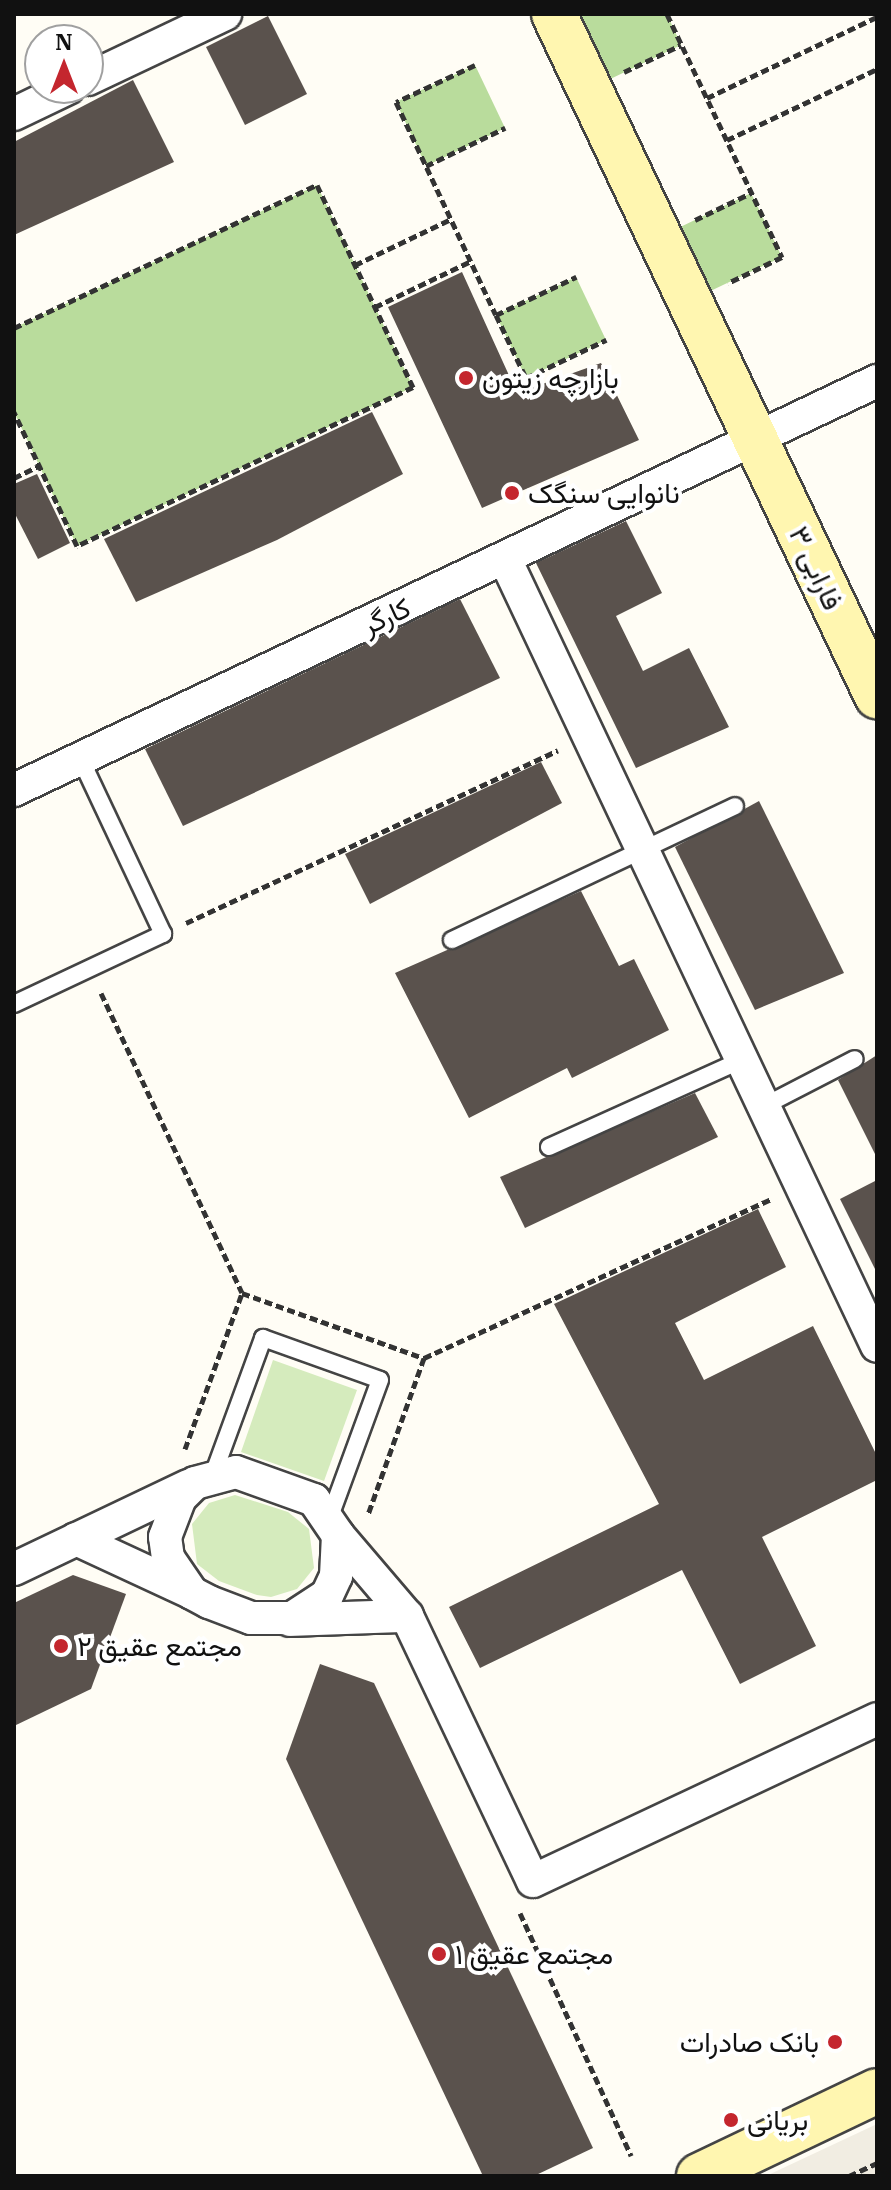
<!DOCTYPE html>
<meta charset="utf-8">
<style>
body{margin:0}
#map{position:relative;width:891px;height:2190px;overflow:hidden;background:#fffdf5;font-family:"IBM Plex Serif",Vazirmatn,serif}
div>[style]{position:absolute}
.green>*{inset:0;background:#d5ebbd}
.forest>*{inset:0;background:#b9dc9c}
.plaza>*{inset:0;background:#f1ede2}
.building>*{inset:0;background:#5a524d}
.path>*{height:5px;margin-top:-2.5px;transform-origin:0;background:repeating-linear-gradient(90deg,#333 0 8px,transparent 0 12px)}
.roads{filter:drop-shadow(2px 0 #444) drop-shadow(-2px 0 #444) drop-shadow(0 2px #444) drop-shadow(0 -2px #444)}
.lane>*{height:16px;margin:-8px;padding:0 8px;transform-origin:8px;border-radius:8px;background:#fff}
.street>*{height:32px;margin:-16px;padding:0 16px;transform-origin:16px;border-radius:16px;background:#fff}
.secondary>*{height:44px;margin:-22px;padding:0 22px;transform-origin:22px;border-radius:22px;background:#fff6b0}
.dots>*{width:22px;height:22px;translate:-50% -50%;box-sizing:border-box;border:4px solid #fff;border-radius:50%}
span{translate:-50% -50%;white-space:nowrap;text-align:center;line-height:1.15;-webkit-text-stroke:8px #fff;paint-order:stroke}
.poi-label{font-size:28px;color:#111}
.left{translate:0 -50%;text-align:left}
.right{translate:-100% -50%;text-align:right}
.street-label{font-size:28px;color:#111}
.frame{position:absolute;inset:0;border:16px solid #111;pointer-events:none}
.north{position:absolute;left:24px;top:24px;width:80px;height:80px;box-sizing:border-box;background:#fff;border:2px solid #a0a0a0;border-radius:50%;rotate:0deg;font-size:22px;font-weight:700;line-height:32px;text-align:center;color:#111}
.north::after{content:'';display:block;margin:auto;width:28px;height:36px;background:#c4262e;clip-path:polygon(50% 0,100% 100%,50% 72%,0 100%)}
</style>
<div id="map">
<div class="green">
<i style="clip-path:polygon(273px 1360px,357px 1390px,324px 1481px,241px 1452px)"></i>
<i style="clip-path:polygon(235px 1495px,288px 1512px,309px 1529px,314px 1568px,297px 1589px,271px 1597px,257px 1595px,219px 1581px,197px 1564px,192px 1524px,209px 1503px)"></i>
</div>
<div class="forest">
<i style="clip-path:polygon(582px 14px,667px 14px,681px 45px,602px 83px,571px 19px)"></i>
<i style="clip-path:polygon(475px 65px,505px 128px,426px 166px,396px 102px)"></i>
<i style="clip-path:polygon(317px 185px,413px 387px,77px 546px,14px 412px,14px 328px)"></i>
<i style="clip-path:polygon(751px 193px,782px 257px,702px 295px,672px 231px)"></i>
<i style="clip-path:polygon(576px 277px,606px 340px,526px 378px,496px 315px)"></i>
</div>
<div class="plaza">
<i style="clip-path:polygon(877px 2124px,877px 2176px,766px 2176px)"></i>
</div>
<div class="building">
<i style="clip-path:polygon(268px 16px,307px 94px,245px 125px,206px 47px)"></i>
<i style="clip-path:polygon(133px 80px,174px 162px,14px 235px,14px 142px)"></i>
<i style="clip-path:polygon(462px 272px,517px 393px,601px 363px,639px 440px,482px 508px,388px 307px)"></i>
<i style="clip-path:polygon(372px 412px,403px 474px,277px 540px,136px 602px,104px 539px)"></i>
<i style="clip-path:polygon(37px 474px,70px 543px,38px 559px,14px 512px,14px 484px)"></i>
<i style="clip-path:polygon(626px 521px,662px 593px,616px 616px,643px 671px,689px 648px,729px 727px,636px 768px,536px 563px)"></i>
<i style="clip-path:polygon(460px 599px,500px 678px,183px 826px,145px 749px)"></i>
<i style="clip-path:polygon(541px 762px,562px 803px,370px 904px,345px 854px)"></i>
<i style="clip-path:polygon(759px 801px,844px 973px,755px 1010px,675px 847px)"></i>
<i style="clip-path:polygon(581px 891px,619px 966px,634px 959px,669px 1030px,572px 1078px,567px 1068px,469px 1118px,395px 973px)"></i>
<i style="clip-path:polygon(877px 1055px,877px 1158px,838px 1080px)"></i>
<i style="clip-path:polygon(695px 1093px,718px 1137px,525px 1228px,500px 1177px)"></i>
<i style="clip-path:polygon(877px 1180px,877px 1273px,840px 1199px)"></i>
<i style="clip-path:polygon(758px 1209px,786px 1267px,675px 1323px,704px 1380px,813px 1326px,877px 1456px,877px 1480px,762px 1537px,816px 1646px,740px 1684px,682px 1570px,480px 1668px,449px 1607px,659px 1504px,554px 1304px)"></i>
<i style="clip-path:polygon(73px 1575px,126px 1594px,91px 1689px,14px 1726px,14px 1603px)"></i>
<i style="clip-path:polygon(320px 1664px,374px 1683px,593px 2148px,534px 2176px,483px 2176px,286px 1759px)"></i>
</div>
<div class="path">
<i style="left:667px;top:14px;width:269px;rotate:64.7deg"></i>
<i style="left:782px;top:257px;width:60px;rotate:154.3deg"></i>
<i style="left:475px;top:65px;width:87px;rotate:154.9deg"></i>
<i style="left:396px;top:102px;width:235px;rotate:64.9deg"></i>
<i style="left:496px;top:315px;width:70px;rotate:64.5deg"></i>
<i style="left:526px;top:378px;width:89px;rotate:-25.4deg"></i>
<i style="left:624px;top:72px;width:63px;rotate:-25.3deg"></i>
<i style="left:707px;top:98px;width:188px;rotate:-25.5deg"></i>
<i style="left:727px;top:140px;width:166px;rotate:-25.3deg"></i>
<i style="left:426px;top:166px;width:88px;rotate:-25.7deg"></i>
<i style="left:695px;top:220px;width:62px;rotate:-25.7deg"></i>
<i style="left:355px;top:265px;width:106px;rotate:-25.6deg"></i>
<i style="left:375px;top:307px;width:106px;rotate:-25.6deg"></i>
<i style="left:496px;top:315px;width:89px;rotate:-25.4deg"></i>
<i style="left:14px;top:328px;width:335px;rotate:-25.3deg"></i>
<i style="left:317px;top:185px;width:224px;rotate:64.6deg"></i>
<i style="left:413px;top:387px;width:372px;rotate:154.7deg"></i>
<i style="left:77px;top:546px;width:148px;rotate:-115.2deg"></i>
<i style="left:14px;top:478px;width:28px;rotate:-26deg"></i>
<i style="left:186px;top:923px;width:410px;rotate:-24.9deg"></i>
<i style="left:101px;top:993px;width:331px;rotate:64.8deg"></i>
<i style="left:424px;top:1358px;width:382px;rotate:-24.6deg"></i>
<i style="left:185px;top:1449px;width:166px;rotate:-69.9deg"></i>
<i style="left:242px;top:1293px;width:193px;rotate:19.7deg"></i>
<i style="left:424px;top:1358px;width:166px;rotate:109.7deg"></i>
<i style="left:520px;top:1913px;width:267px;rotate:65.4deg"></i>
<i style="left:849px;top:2176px;width:31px;rotate:-25deg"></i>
</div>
<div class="roads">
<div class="lane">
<i style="left:452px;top:940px;width:313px;rotate:-25.3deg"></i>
<i style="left:14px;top:1004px;width:165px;rotate:-25.2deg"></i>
<i style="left:163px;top:934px;width:195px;rotate:-115.2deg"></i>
<i style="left:764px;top:1106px;width:102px;rotate:-27.3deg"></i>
<i style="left:549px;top:1147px;width:212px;rotate:-24.3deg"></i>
<i style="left:213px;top:1475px;width:146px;rotate:-69.9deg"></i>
<i style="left:263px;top:1338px;width:124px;rotate:19.7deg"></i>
<i style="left:380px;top:1380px;width:146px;rotate:110.1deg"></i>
</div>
<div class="street">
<i style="left:88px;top:79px;width:152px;rotate:-25.4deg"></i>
<i style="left:14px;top:114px;width:60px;rotate:-25.7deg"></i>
<i style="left:506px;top:561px;width:868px;rotate:64.7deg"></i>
<i style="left:14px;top:790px;width:955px;rotate:-25.36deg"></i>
<i style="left:236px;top:1472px;width:83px;rotate:19.7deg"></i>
<i style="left:314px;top:1500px;width:42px;rotate:55.6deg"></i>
<i style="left:338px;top:1535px;width:41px;rotate:92.8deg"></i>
<i style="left:336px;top:1576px;width:21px;rotate:115deg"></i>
<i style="left:327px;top:1595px;width:42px;rotate:146.7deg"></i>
<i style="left:292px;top:1618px;width:41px;rotate:180deg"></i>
<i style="left:251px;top:1618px;width:45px;rotate:-159.1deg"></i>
<i style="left:209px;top:1602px;width:19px;rotate:-152deg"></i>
<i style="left:192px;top:1593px;width:42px;rotate:-124.4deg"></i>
<i style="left:168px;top:1558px;width:21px;rotate:-98deg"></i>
<i style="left:165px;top:1537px;width:42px;rotate:-69deg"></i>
<i style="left:180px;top:1498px;width:21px;rotate:-45deg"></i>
<i style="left:195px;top:1483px;width:42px;rotate:-15deg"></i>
<i style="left:338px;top:1535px;width:106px;rotate:49.6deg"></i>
<i style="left:407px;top:1616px;width:293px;rotate:64.6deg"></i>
<i style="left:533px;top:1881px;width:380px;rotate:-25.2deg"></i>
<i style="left:76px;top:1539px;width:126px;rotate:24.9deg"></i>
<i style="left:14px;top:1569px;width:193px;rotate:-25.5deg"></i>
<i style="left:290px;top:1620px;width:117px;rotate:-2deg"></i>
</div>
<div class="secondary">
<i style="left:554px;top:14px;width:755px;rotate:64.66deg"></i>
<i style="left:699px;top:2176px;width:197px;rotate:-25.5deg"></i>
</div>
</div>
<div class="dots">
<i style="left:466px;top:378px;background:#c4262e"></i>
<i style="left:512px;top:493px;background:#c4262e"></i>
<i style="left:61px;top:1646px;background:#c4262e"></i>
<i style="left:439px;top:1954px;background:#c4262e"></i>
<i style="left:835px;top:2042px;background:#c4262e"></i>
<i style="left:731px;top:2120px;background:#c4262e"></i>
</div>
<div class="poi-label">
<span class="left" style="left:482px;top:378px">بازارچه زیتون</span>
<span class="left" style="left:528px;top:493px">نانوایی سنگک</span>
<span class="left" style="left:77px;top:1646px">مجتمع عقیق ۲</span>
<span class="left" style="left:455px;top:1954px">مجتمع عقیق ۱</span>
<span class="right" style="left:819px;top:2042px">بانک صادرات</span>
<span class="left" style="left:747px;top:2120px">بریانی</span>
</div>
<div class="street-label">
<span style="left:816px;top:568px;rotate:65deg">فارابی ۳</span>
<span style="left:386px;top:616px;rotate:-25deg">کارگر</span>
</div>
<div class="frame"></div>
<div class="north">N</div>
</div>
